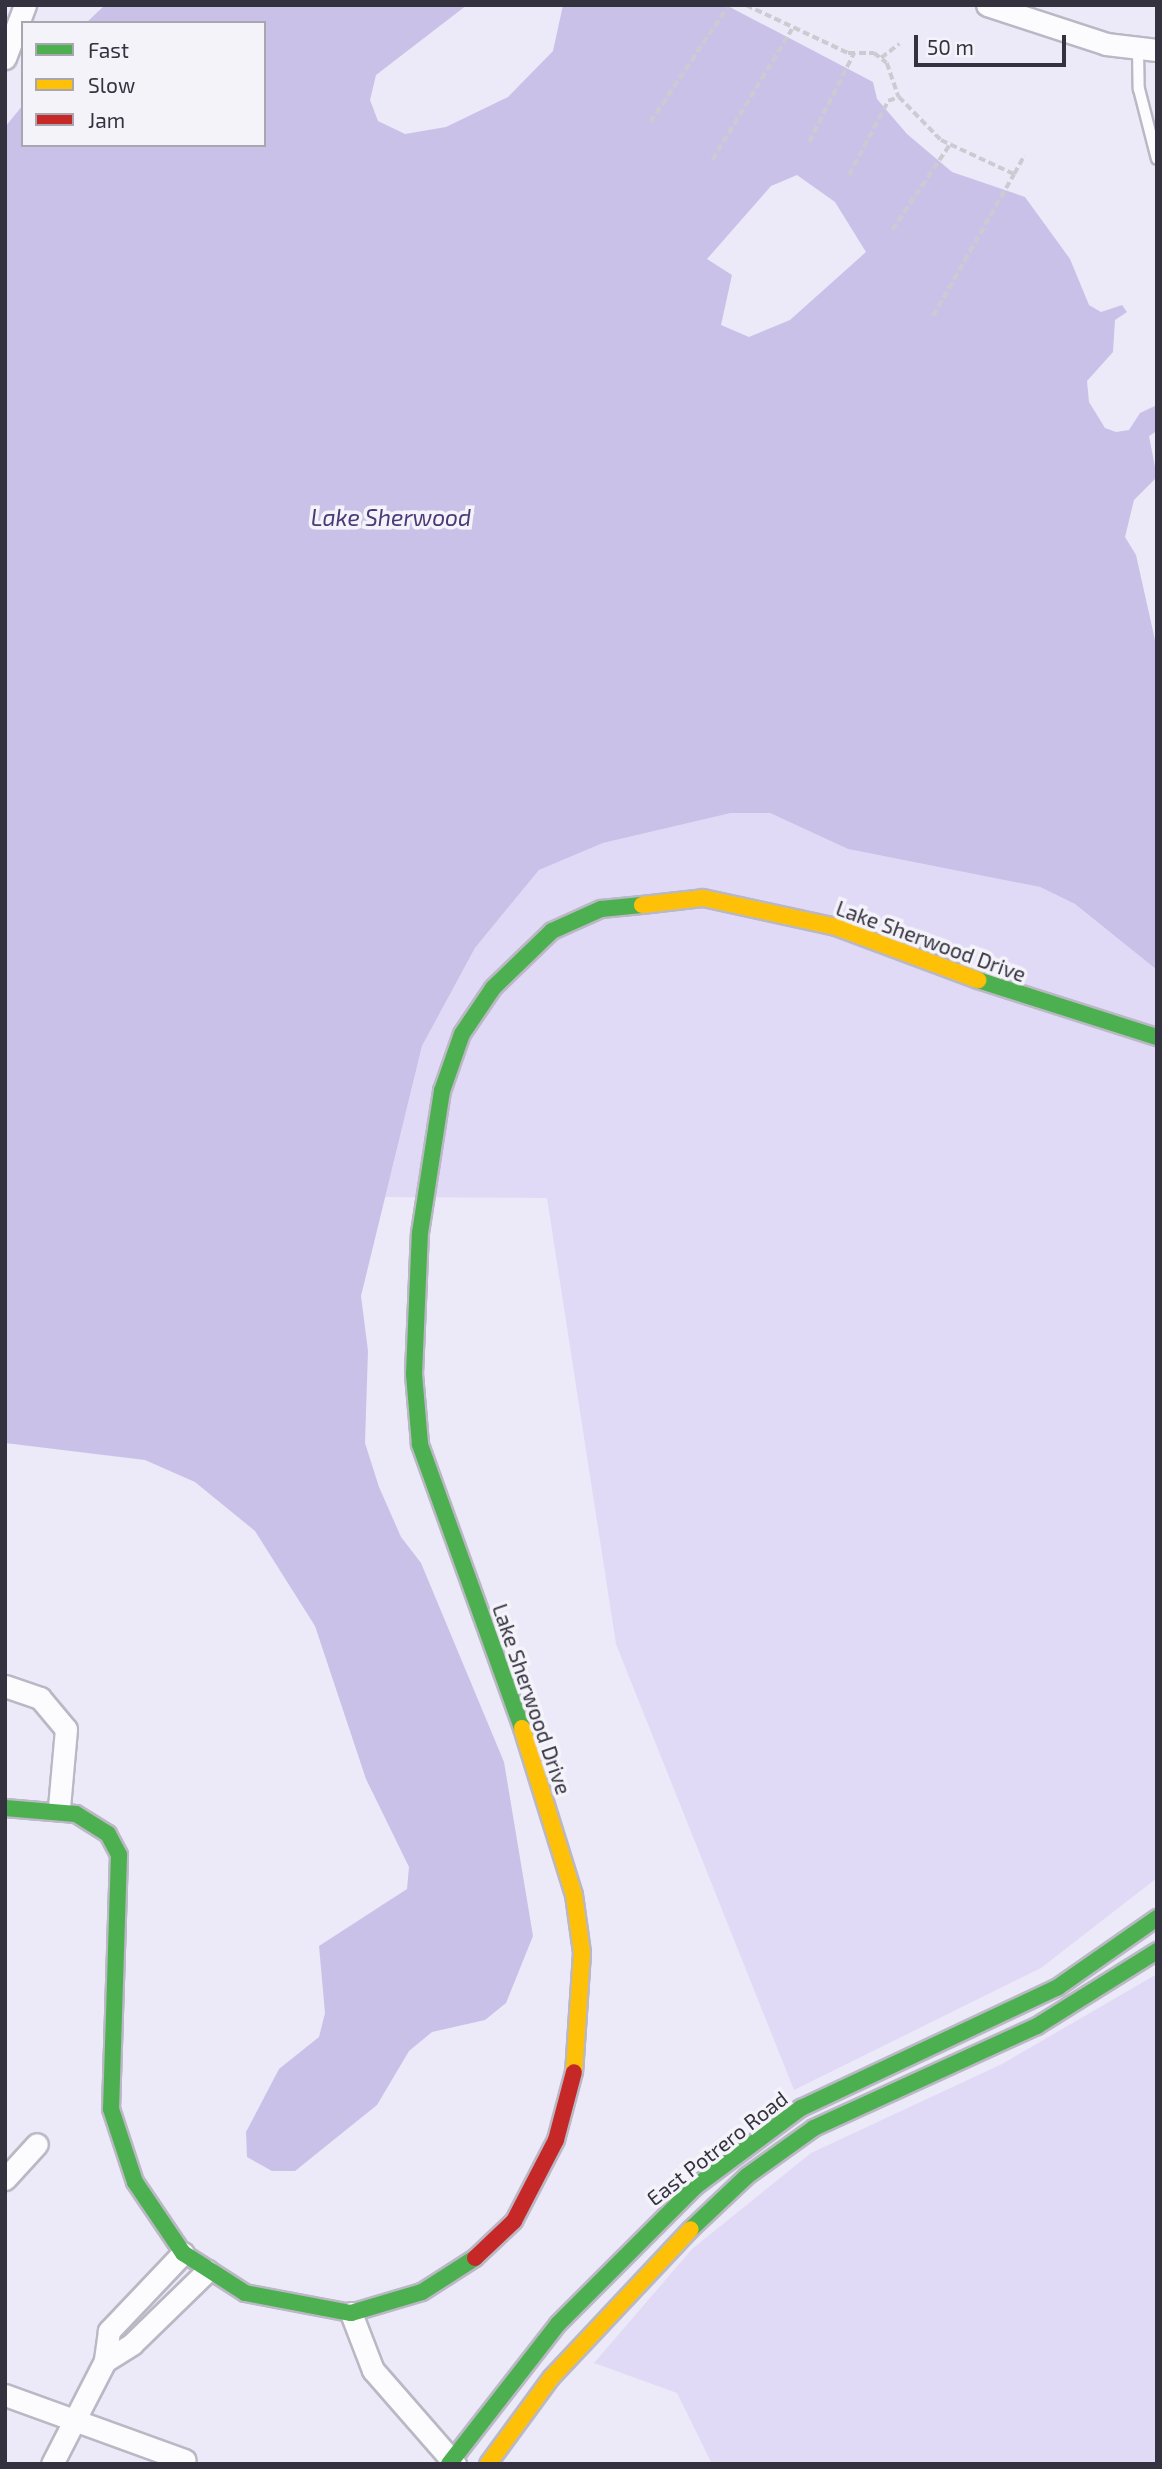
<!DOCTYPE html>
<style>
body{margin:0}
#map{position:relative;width:1162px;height:2469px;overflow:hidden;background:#ece9f8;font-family:"Exo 2",sans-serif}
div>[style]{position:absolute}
.green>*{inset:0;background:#e1daf7}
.water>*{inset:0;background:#cac1e9}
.path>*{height:3.5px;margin-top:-1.75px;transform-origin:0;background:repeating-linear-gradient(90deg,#cccbd1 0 7px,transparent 0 10.5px)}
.roads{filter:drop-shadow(2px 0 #bab8c4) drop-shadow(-2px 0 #bab8c4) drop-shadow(0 2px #bab8c4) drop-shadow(0 -2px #bab8c4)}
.lane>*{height:10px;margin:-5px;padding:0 5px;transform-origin:5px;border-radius:5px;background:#fcfcfe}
.street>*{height:21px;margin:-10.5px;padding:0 10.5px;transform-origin:10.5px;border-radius:10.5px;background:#fcfcfe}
.fast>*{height:16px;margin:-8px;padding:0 8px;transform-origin:8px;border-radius:8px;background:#4caf50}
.slow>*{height:16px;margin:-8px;padding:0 8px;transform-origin:8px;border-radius:8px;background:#ffc107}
.jam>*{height:16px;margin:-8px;padding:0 8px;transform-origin:8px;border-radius:8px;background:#c62828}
span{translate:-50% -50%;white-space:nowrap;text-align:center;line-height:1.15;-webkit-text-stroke:7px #f5f3fa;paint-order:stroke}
.street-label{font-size:21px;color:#34323e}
.water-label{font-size:23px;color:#4c3977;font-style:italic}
.frame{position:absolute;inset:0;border:7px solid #34323e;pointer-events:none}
.legend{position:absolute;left:21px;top:21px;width:245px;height:126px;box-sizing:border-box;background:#f5f3fa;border:2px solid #a8a6af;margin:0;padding:9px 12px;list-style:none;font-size:21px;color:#34323e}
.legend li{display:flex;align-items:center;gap:14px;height:35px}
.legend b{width:35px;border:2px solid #a8a6af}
.scale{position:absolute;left:914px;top:35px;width:152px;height:32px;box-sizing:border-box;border:4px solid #34323e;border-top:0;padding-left:9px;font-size:21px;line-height:24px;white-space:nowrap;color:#34323e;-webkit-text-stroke:5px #f5f3fa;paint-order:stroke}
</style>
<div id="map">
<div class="green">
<i style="clip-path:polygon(731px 813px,770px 813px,848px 849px,1040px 887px,1075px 904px,1157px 970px,1157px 1878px,1041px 1968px,794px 2090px,616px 1644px,547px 1198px,385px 1197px,422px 1046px,475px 948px,539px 870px,603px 843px)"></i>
<i style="clip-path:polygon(1157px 1974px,1157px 2464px,712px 2464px,677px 2393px,594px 2363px,692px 2249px,811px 2153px,1002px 2064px)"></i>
</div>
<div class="water">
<i style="clip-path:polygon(evenodd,105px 5px,467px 5px,376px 75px,370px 100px,378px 121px,405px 134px,446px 127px,508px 97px,553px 51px,563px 5px,726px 5px,873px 82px,877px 99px,907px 134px,952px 172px,1025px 197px,1070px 259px,1089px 305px,1101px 312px,1122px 305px,1127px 312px,1115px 320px,1113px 352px,1087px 381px,1089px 402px,1105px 428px,1116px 432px,1129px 430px,1140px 413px,1157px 405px,1157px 431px,1149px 436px,1157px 477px,1134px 500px,1125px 537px,1136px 555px,1157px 649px,1157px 970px,1075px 904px,1040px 887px,848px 849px,770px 813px,731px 813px,603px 843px,539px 870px,475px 948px,422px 1046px,361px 1296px,368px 1351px,365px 1443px,379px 1487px,401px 1537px,421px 1563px,504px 1762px,533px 1936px,506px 2003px,485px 2020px,432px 2032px,409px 2051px,377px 2105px,295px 2171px,272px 2171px,247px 2157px,246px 2132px,279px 2069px,319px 2037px,325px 2013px,319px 1946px,407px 1889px,409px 1867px,366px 1779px,315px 1626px,255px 1531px,195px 1482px,145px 1460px,5px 1443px,5px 127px,23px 105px,23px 145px,264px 145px,264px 23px,86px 23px,105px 5px,797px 175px,835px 202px,866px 252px,790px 320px,749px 337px,721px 325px,732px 275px,707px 259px,771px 186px,797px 175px)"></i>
</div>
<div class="path">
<i style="left:746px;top:5px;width:113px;rotate:25.2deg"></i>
<i style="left:848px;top:53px;width:26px"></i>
<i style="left:874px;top:53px;width:16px;rotate:38deg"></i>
<i style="left:887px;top:63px;width:36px;rotate:71deg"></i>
<i style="left:899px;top:97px;width:60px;rotate:45.7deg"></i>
<i style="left:941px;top:140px;width:81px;rotate:25deg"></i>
<i style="left:1014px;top:174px;width:21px;rotate:-61deg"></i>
<i style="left:881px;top:58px;width:23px;rotate:-38deg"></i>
<i style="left:650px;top:122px;width:141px;rotate:-56deg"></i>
<i style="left:809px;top:142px;width:100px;rotate:-63.2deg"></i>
<i style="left:712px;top:160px;width:153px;rotate:-58.6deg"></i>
<i style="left:849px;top:175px;width:84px;rotate:-62.2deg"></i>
<i style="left:888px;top:101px;width:12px;rotate:-20deg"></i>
<i style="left:892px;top:230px;width:105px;rotate:-55.9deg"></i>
<i style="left:933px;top:316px;width:163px;rotate:-60.3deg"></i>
</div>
<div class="roads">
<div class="lane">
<i style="left:1138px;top:50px;width:39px;rotate:89deg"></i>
<i style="left:1139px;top:89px;width:72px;rotate:75.6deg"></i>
</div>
<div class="street">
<i style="left:987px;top:5px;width:125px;rotate:18.1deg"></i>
<i style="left:1106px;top:44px;width:51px;rotate:6.7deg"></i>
<i style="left:5px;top:58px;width:57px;rotate:-69.3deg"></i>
<i style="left:5px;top:1686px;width:37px;rotate:19deg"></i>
<i style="left:40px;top:1698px;width:40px;rotate:50deg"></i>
<i style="left:66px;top:1729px;width:79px;rotate:95.1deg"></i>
<i style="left:5px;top:2179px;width:47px;rotate:-47.6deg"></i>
<i style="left:183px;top:2253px;width:108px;rotate:133.5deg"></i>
<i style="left:109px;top:2331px;width:30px;rotate:98deg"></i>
<i style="left:105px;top:2361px;width:32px;rotate:-32deg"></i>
<i style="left:132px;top:2344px;width:105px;rotate:-44.2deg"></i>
<i style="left:351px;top:2313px;width:61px;rotate:68.9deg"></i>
<i style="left:373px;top:2370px;width:125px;rotate:48.9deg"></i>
<i style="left:5px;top:2395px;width:191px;rotate:19.9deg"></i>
<i style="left:52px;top:2464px;width:116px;rotate:-62.8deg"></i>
</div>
<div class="fast">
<i style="left:978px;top:980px;width:188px;rotate:17.7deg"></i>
<i style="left:522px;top:1728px;width:302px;rotate:-109.8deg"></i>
<i style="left:420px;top:1444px;width:70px;rotate:-94.9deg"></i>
<i style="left:414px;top:1374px;width:141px;rotate:-87.6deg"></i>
<i style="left:420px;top:1233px;width:144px;rotate:-81.2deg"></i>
<i style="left:442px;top:1091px;width:60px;rotate:-70.7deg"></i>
<i style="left:462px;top:1034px;width:55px;rotate:-56deg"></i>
<i style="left:493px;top:988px;width:82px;rotate:-44deg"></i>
<i style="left:552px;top:931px;width:54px;rotate:-24.2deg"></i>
<i style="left:601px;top:909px;width:41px;rotate:-5.6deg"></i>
<i style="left:5px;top:1808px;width:71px;rotate:4.8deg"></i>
<i style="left:76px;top:1814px;width:38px;rotate:32deg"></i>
<i style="left:108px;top:1834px;width:24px;rotate:62deg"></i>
<i style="left:119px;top:1855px;width:254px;rotate:91.8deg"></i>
<i style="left:111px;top:2109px;width:77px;rotate:71.8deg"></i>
<i style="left:135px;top:2182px;width:86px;rotate:55.9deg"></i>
<i style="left:183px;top:2253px;width:74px;rotate:32.8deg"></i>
<i style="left:245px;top:2293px;width:108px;rotate:10.7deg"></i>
<i style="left:351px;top:2313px;width:74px;rotate:-16.5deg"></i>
<i style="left:422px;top:2292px;width:63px;rotate:-32.7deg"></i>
<i style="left:691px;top:2229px;width:77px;rotate:-43.4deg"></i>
<i style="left:747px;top:2176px;width:82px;rotate:-35.6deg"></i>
<i style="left:814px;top:2128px;width:245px;rotate:-24.6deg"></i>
<i style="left:1037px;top:2026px;width:142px;rotate:-32deg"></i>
<i style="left:449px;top:2464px;width:177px;rotate:-52.1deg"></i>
<i style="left:558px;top:2324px;width:195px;rotate:-45deg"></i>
<i style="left:696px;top:2186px;width:131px;rotate:-36.6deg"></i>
<i style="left:801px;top:2108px;width:284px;rotate:-25.2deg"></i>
<i style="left:1058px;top:1987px;width:121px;rotate:-34.9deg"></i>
</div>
<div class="slow">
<i style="left:642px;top:905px;width:61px;rotate:-6.5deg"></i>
<i style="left:703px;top:898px;width:136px;rotate:12.3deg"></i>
<i style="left:836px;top:927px;width:152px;rotate:20.5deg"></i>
<i style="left:522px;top:1728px;width:175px;rotate:72.7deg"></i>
<i style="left:574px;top:1895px;width:59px;rotate:82.1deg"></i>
<i style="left:582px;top:1953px;width:119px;rotate:93.8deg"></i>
<i style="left:488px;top:2464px;width:107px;rotate:-53.8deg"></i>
<i style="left:551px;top:2378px;width:204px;rotate:-46.8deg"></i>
</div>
<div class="jam">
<i style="left:475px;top:2258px;width:54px;rotate:-43.5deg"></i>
<i style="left:514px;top:2221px;width:91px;rotate:-62.6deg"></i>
<i style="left:556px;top:2140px;width:70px;rotate:-75.2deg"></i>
</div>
</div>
<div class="street-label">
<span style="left:931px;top:941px;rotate:20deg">Lake Sherwood Drive</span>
<span style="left:532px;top:1699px;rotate:71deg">Lake Sherwood Drive</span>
<span style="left:717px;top:2148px;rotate:-38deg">East Potrero Road</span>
</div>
<div class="water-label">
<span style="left:391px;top:517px">Lake Sherwood</span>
</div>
<div class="frame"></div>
<ul class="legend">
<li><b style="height:9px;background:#4caf50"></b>Fast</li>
<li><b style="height:9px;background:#ffc107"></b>Slow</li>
<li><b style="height:9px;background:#c62828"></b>Jam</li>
</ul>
<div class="scale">50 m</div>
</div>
